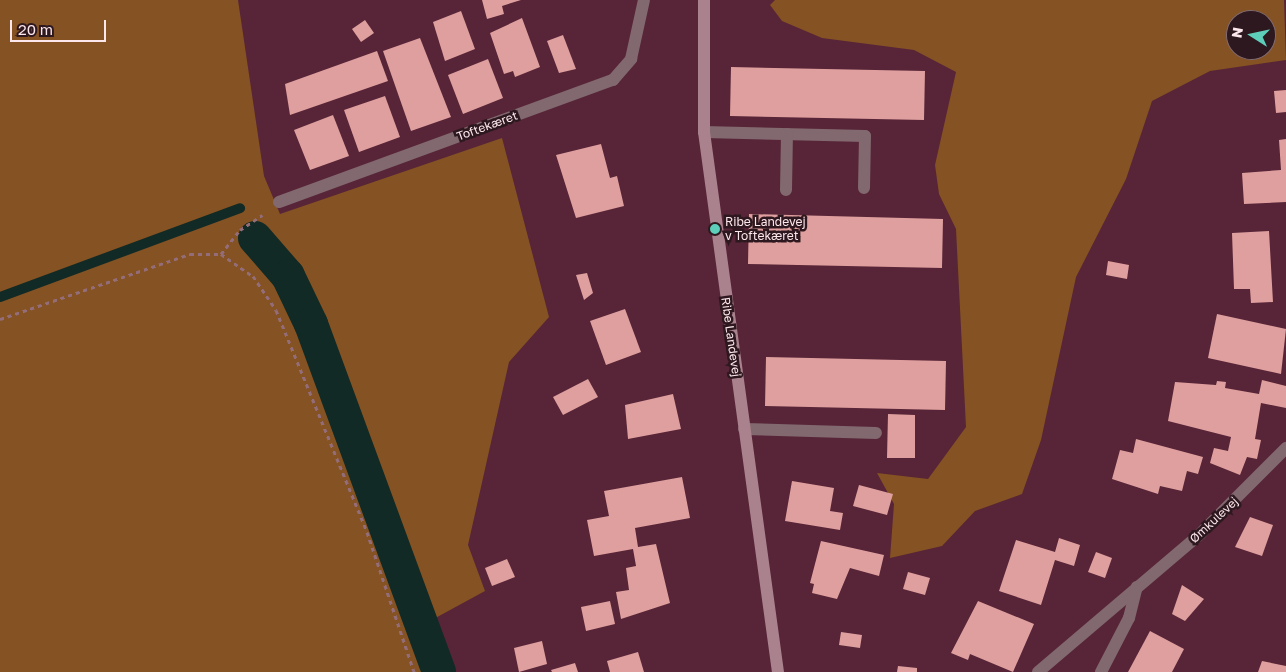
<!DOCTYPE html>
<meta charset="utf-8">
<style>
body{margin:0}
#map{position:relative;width:1286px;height:672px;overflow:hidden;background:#572537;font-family:"Golos Text",sans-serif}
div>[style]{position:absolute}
.green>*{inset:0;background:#855223}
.stream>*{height:10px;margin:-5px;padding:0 5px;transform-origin:5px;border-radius:5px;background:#112a25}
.canal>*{height:34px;margin:-17px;padding:0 17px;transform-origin:17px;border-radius:17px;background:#112a25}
.building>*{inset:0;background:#df9f9e}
.path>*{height:3px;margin-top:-1.5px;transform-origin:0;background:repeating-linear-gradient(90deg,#946d7a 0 4px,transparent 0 8px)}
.lane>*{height:12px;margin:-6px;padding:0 6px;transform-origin:6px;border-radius:6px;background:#82686f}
.street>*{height:12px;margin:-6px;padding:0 6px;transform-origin:6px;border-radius:6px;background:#82686f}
.secondary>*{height:12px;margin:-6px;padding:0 6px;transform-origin:6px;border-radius:6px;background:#aa828d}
.dots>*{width:14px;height:14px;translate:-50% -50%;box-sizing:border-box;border:2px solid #2e181f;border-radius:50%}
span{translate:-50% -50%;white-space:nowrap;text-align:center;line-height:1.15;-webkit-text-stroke:5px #2e181f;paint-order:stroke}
.street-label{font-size:12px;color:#fbe7ec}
.poi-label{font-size:12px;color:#fbe7ec}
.left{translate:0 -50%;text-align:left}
.north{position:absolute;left:1226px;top:10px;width:50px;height:50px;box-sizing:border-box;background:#2e181f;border:1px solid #806b71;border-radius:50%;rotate:280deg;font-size:14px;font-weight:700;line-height:20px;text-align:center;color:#fbe7ec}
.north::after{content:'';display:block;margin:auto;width:18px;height:22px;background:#5dceb9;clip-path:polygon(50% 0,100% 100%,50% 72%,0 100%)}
.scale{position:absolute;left:10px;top:20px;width:96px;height:22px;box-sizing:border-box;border:2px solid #fbe7ec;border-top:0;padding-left:6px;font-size:15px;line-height:18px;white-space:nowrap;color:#fbe7ec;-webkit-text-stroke:4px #2e181f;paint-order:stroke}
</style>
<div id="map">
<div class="green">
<i style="clip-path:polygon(0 0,238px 0,264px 176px,280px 214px,502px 138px,549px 317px,509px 362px,468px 545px,485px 591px,428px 622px,441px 672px,0 672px)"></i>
<i style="clip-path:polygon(evenodd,775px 0,1284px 0,1286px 60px,1210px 71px,1152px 101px,1126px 179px,1076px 277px,1041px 440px,1022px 494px,975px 511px,942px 546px,890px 558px,894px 504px,877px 473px,928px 479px,966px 427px,956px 229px,939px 194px,935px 165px,956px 72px,914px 50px,822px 38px,782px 21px,770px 5px,775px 0,1236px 20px,1266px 20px,1266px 50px,1236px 50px,1236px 20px)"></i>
</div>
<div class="stream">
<i style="left:0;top:297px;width:256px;rotate:-20.3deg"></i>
</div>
<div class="canal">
<i style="left:255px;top:238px;width:50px;rotate:49deg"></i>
<i style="left:288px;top:276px;width:53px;rotate:64.4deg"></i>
<i style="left:311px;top:324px;width:371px;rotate:69.8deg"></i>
</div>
<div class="building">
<i style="clip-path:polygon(482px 0,521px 0,502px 6px,504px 14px,487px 19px)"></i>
<i style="clip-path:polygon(461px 11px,475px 49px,445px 61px,433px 22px)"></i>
<i style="clip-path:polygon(522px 18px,540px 67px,515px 77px,513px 71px,504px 74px,490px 33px)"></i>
<i style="clip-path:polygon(365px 20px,374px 33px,361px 42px,352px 29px)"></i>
<i style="clip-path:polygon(563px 35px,576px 69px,559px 73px,547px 41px)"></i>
<i style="clip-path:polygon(420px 38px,451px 117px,411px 131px,383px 51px)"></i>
<i style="clip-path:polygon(377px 51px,388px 81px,290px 115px,285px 84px)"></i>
<i style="clip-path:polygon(488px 59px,503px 98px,463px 114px,448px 75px)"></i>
<i style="clip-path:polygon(731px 67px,925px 71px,924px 120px,730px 116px)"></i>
<i style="clip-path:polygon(1286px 90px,1286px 112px,1276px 113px,1274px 91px)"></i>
<i style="clip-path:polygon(385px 96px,400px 137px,359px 152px,344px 110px)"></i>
<i style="clip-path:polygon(333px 115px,349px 156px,310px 170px,294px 130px)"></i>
<i style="clip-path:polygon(1286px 139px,1286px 202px,1244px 204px,1242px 173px,1281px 170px,1279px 140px)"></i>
<i style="clip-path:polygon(601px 144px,610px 178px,617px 176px,624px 206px,576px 218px,556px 155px)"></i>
<i style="clip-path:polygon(749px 214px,943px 219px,942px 268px,748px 264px)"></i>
<i style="clip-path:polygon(1269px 231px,1273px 302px,1251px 303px,1250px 289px,1234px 289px,1232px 233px)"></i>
<i style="clip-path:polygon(1108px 261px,1129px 265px,1127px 279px,1106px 275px)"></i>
<i style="clip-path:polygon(587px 273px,593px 293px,584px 300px,576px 275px)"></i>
<i style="clip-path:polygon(625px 309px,641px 352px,606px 365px,590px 321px)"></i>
<i style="clip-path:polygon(1217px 314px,1286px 329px,1281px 374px,1208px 358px)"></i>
<i style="clip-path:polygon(766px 357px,946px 361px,945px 410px,765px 406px)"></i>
<i style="clip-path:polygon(588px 379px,598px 397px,563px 415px,553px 397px)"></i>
<i style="clip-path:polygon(1262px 380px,1286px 386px,1286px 408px,1261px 403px,1255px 439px,1261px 440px,1257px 459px,1247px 457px,1240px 475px,1210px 463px,1214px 448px,1228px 451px,1231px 437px,1168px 421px,1175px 382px,1216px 385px,1217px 381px,1226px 382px,1225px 388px,1259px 394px)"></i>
<i style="clip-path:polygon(673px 394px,681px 429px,628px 439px,625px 405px)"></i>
<i style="clip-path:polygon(888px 414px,915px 415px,915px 458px,887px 458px)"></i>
<i style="clip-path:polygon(1136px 439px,1203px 457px,1198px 474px,1187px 471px,1182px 491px,1160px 486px,1158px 494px,1112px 479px,1120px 450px,1133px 453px)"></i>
<i style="clip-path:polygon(682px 477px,690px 518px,635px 528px,638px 547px,656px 544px,670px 603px,621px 619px,616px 592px,629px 590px,626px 568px,636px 566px,633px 549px,594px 556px,587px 520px,609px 516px,604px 491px)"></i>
<i style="clip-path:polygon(792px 481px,834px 488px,830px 511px,843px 513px,840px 530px,785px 521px)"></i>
<i style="clip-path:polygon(859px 485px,893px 494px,887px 515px,853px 506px)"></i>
<i style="clip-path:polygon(1250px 517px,1273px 525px,1262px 556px,1235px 547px)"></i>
<i style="clip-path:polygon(1059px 538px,1080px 545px,1074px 566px,1055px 560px,1041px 605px,999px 591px,1016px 540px,1055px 552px)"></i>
<i style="clip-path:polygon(821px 541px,884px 555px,879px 576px,850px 568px,837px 599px,812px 593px,814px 584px,810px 583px)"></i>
<i style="clip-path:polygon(1096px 552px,1112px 558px,1105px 578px,1088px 572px)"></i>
<i style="clip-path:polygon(507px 559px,515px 577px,492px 586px,485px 568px)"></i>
<i style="clip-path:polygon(908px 572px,930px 578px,925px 595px,903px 589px)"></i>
<i style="clip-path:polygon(1182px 585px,1204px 599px,1185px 621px,1172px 614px)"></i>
<i style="clip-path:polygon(610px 601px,615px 624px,586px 631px,581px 607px)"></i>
<i style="clip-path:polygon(978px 601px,1034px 624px,1013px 672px,970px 654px,968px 660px,951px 653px)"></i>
<i style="clip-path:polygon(1150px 631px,1184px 649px,1172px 672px,1128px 672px)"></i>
<i style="clip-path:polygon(841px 632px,862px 635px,860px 648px,839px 645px)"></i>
<i style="clip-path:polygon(542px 641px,547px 664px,519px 672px,514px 648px)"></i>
<i style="clip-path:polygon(638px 652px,644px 672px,610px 672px,607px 661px)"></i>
<i style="clip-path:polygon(1262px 661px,1286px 666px,1286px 672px,1258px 672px)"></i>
<i style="clip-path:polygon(575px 663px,578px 672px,552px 672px,551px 670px)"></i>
<i style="clip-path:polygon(898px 666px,917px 668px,917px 672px,897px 672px)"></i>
</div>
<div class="path">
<i style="left:221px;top:254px;width:31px;rotate:-52deg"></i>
<i style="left:240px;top:230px;width:27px;rotate:-34deg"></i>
<i style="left:0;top:319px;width:201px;rotate:-18.9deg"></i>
<i style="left:190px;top:254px;width:31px"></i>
<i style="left:221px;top:254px;width:39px;rotate:35deg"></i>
<i style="left:253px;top:276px;width:41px;rotate:55.9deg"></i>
<i style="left:276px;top:310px;width:240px;rotate:67.7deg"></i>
<i style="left:367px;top:532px;width:148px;rotate:71.4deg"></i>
</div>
<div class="lane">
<i style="left:704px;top:132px;width:161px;rotate:1.4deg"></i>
<i style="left:865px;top:136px;width:52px;rotate:91.1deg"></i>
<i style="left:786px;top:190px;width:56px;rotate:-89deg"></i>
<i style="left:744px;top:429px;width:132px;rotate:1.7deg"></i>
</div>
<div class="street">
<i style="left:279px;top:202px;width:356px;rotate:-20.1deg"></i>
<i style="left:613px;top:80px;width:28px;rotate:-49deg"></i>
<i style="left:631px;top:59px;width:60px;rotate:-77.6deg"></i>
<i style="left:1038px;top:672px;width:213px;rotate:-40.4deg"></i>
<i style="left:1200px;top:534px;width:122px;rotate:-45deg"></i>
<i style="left:1101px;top:672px;width:61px;rotate:-62.6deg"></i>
<i style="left:1129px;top:618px;width:32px;rotate:-76deg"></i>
</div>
<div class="secondary">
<i style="left:704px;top:0;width:132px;rotate:90deg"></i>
<i style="left:704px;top:132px;width:545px;rotate:82.2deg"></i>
</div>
<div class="dots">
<i style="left:715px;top:229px;background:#5dceb9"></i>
</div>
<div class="street-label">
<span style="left:487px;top:126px;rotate:-20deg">Toftekæret</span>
<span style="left:731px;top:337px;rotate:82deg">Ribe Landevej</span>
<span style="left:1214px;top:520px;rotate:-43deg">Ømkulevej</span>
</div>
<div class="poi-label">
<span class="left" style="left:725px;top:229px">Ribe Landevej<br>v Toftekæret</span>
</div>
<div class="north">N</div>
<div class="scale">20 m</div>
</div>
